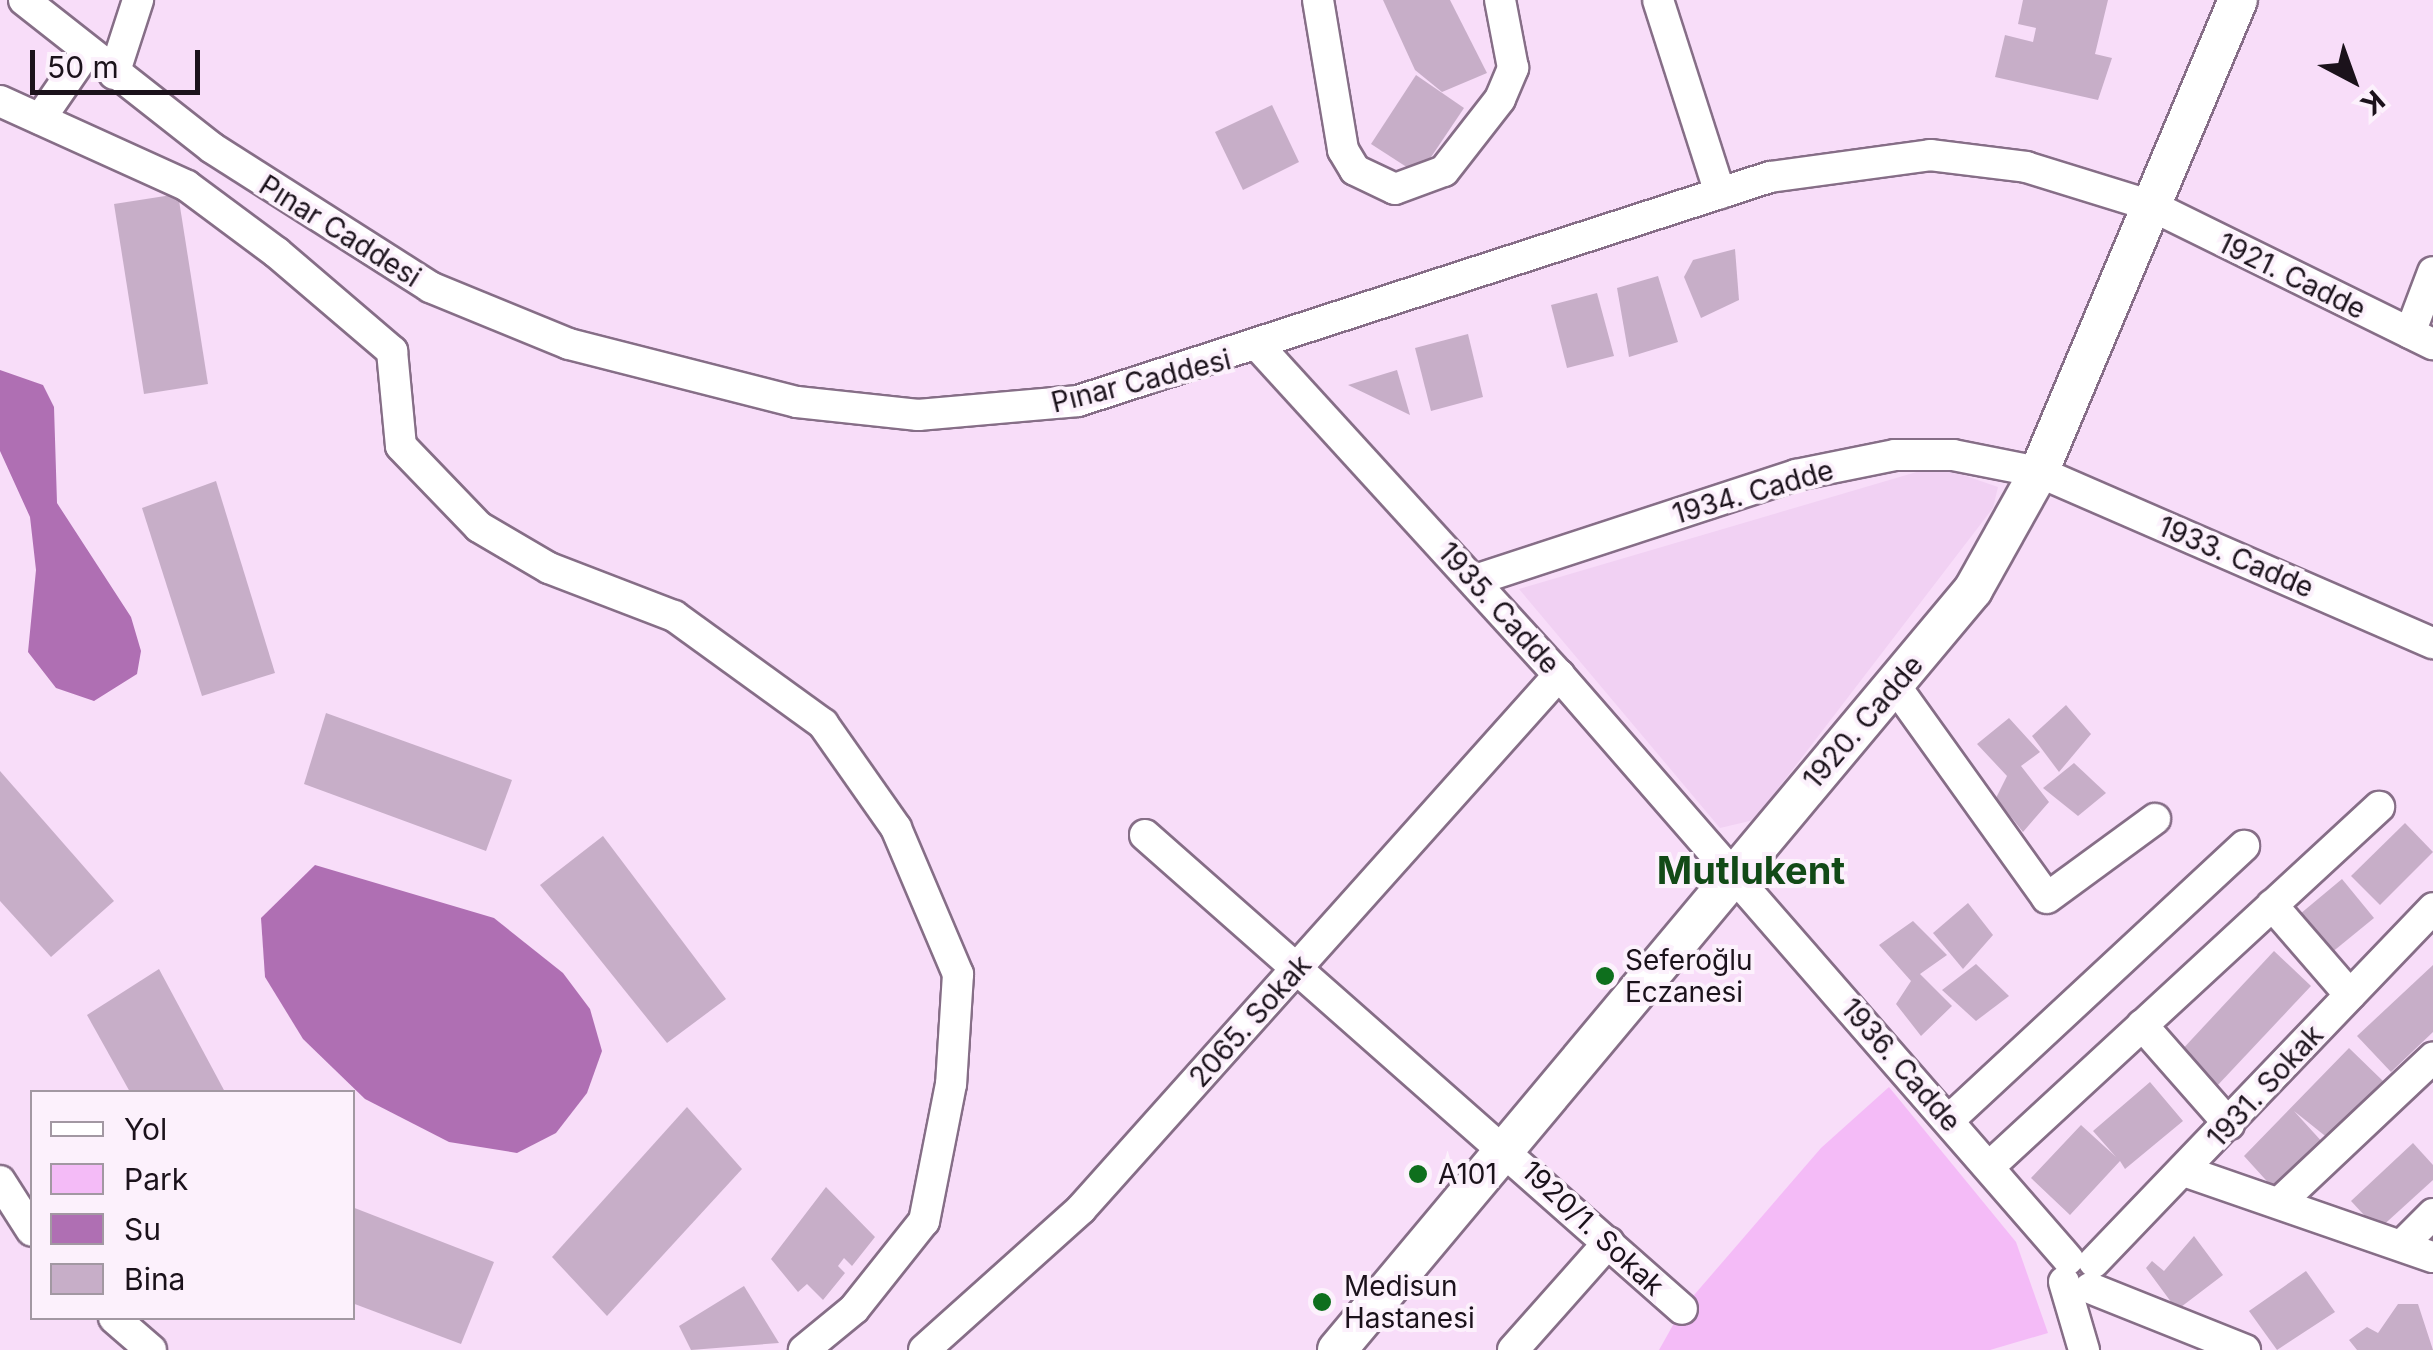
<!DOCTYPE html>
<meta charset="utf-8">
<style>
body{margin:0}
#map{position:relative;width:2433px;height:1350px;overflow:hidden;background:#f8ddf9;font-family:Inter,sans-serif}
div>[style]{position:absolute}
.built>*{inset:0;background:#f1d1f3}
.green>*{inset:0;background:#f4bbf7}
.water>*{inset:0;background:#af6fb3}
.building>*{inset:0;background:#c7aec8}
.roads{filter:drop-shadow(2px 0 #866e87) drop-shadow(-2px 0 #866e87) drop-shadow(0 2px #866e87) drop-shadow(0 -2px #866e87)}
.minor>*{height:30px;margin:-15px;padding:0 15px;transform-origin:15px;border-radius:15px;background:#fff}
.major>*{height:38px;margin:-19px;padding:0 19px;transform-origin:19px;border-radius:19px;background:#fff}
.dots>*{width:28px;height:28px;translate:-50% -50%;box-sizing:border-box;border:5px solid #fcf1fc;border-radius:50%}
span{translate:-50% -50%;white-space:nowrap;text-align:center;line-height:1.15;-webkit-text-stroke:8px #fcf1fc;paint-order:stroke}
.street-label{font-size:28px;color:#1b121b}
.poi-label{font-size:28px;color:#1b121b}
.left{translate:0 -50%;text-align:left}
.district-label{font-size:38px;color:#124a17;font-weight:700}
.legend{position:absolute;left:30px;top:1090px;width:325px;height:230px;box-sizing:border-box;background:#fcf1fc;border:2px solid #a298a2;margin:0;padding:12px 18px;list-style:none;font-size:30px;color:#1b121b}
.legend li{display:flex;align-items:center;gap:20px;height:50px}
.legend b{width:50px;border:2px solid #a298a2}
.north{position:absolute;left:2303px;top:30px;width:100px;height:100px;-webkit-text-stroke:8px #fcf1fc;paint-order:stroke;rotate:139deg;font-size:28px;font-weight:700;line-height:40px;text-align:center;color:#1b121b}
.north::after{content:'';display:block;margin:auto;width:35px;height:45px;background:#1b121b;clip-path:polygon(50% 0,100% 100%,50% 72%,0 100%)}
.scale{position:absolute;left:30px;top:50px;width:170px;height:45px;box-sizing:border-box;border:5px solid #1b121b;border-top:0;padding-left:12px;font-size:30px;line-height:35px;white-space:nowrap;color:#1b121b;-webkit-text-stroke:8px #fcf1fc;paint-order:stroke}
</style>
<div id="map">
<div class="built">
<i style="clip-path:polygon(1937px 466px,1998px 487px,1993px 508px,1754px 820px,1720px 828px,1519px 589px)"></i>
</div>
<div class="green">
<i style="clip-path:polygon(1889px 1087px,2016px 1242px,2048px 1333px,1990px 1350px,1659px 1350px,1682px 1309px,1821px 1148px)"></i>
</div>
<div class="water">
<i style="clip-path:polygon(0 370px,43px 385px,54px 407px,57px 503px,131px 617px,141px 651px,137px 674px,94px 701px,56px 688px,28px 652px,36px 570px,30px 517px,0 451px)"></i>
<i style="clip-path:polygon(315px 865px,494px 918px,563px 973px,590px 1009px,602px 1051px,587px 1093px,556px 1133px,517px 1153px,449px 1142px,365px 1099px,303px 1039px,265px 977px,261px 918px)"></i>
</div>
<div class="building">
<i style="clip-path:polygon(1383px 0,1450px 0,1487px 73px,1442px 92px,1415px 70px)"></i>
<i style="clip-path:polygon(2023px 0,2108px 0,2095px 54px,2112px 58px,2098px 100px,1995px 77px,2005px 35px,2033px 42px,2036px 28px,2018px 24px)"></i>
<i style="clip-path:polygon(1416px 75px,1464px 108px,1419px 175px,1371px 144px)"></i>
<i style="clip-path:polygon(1272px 105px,1299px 162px,1243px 190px,1215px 132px)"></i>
<i style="clip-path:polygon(178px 194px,208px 384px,144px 394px,114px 204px)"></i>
<i style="clip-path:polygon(1735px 249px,1739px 300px,1701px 318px,1684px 277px,1693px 260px)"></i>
<i style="clip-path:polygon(1658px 276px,1678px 342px,1629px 357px,1617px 288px)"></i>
<i style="clip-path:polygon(1597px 293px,1614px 356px,1567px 368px,1551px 305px)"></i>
<i style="clip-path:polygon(1468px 334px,1483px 397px,1431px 411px,1415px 348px)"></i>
<i style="clip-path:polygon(1397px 370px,1410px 415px,1348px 385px)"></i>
<i style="clip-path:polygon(216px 481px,275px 673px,202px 696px,142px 508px)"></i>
<i style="clip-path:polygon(2066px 705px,2091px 734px,2059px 772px,2032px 736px)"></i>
<i style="clip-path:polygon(326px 713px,512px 780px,486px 851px,304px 784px)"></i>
<i style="clip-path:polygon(2009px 718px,2040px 752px,2021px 766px,2049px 802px,2023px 832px,1996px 798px,2007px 776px,1977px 744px)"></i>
<i style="clip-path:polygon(2074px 763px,2106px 793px,2078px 816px,2043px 788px)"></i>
<i style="clip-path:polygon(0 771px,114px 901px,51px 957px,0 901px)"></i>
<i style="clip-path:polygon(2405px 823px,2433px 852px,2380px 905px,2351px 876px)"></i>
<i style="clip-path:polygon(603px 836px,726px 999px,667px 1043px,540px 885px)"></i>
<i style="clip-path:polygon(2342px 879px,2374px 918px,2325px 958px,2294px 919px)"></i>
<i style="clip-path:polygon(1968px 903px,1993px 935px,1963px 969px,1933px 933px)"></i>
<i style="clip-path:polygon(1913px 921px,1947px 955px,1920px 974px,1952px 1006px,1921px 1036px,1896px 1004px,1911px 981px,1879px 945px)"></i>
<i style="clip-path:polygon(2274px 951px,2311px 986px,2216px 1087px,2179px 1053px)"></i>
<i style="clip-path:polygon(1976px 964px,2009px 996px,1976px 1021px,1942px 990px)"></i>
<i style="clip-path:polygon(2433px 965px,2433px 1032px,2391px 1072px,2357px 1036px)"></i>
<i style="clip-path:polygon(159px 969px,225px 1092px,130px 1092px,87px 1015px)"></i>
<i style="clip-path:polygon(2349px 1048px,2384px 1082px,2329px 1139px,2294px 1111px,2324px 1144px,2274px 1189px,2244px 1156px)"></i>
<i style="clip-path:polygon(2150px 1082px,2183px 1121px,2125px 1169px,2120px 1161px,2070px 1215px,2031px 1178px,2081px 1125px,2116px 1157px,2093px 1131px)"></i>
<i style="clip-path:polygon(687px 1107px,742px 1169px,607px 1316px,552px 1257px)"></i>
<i style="clip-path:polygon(2413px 1143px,2433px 1165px,2433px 1180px,2378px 1230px,2351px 1201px)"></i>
<i style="clip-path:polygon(826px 1187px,875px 1237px,852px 1266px,844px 1258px,838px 1266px,845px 1273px,823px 1300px,807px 1284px,798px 1292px,771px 1259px)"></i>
<i style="clip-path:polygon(352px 1207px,494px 1262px,461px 1344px,352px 1303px)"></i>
<i style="clip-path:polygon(2194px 1236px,2223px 1275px,2177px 1310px,2146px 1268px,2152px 1261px,2164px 1271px)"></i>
<i style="clip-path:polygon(2306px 1271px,2335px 1312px,2277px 1350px,2249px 1311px)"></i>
<i style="clip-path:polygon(744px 1286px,779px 1343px,691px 1350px,679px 1326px)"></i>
<i style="clip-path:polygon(2398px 1304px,2418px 1304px,2433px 1350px,2357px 1350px,2349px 1340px,2367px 1327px,2378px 1333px)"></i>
</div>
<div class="roads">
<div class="minor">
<i style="left:24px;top:0;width:239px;rotate:38.2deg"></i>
<i style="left:212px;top:148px;width:259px;rotate:32.5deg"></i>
<i style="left:430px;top:287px;width:150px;rotate:22.3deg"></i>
<i style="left:569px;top:344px;width:235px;rotate:14.3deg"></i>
<i style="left:797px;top:402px;width:122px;rotate:6.1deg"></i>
<i style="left:918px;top:415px;width:161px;rotate:-5deg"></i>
<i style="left:1078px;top:401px;width:727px;rotate:-17.94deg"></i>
<i style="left:1770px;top:177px;width:162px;rotate:-7.8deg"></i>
<i style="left:1930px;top:155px;width:97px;rotate:7.1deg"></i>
<i style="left:2026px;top:167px;width:132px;rotate:17.2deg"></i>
<i style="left:2152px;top:206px;width:313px;rotate:26.2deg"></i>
<i style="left:1318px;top:0;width:152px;rotate:80.5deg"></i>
<i style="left:1343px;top:150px;width:23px;rotate:59deg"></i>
<i style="left:1355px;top:170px;width:44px;rotate:25.4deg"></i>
<i style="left:1395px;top:189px;width:52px;rotate:-20.2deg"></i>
<i style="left:1444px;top:171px;width:91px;rotate:-52.1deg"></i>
<i style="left:1500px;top:99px;width:34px;rotate:-67deg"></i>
<i style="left:1513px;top:68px;width:69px;rotate:-100.8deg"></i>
<i style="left:1658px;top:0;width:203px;rotate:72.2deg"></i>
<i style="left:114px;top:74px;width:78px;rotate:-72deg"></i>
<i style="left:0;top:101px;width:205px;rotate:24.4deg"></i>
<i style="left:187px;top:186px;width:111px;rotate:36.6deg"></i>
<i style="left:276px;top:252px;width:153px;rotate:40.5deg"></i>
<i style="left:392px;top:351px;width:95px;rotate:84.6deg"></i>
<i style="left:401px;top:446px;width:112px;rotate:46.1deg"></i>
<i style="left:479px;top:527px;width:81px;rotate:30.4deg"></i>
<i style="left:549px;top:568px;width:134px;rotate:21deg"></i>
<i style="left:674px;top:616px;width:184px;rotate:35.9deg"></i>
<i style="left:823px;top:724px;width:127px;rotate:54.9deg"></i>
<i style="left:896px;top:828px;width:159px;rotate:67deg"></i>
<i style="left:958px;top:974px;width:110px;rotate:93.6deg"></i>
<i style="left:951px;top:1084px;width:140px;rotate:101.1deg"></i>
<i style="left:924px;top:1221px;width:112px;rotate:128.5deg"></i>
<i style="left:854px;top:1309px;width:65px;rotate:140.6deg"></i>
<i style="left:40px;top:119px;width:81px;rotate:-55.5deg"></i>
<i style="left:2410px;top:333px;width:65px;rotate:-69.3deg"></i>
<i style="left:1261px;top:349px;width:442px;rotate:47.6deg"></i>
<i style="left:1559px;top:675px;width:775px;rotate:48.93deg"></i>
<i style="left:1475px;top:580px;width:338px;rotate:-18.1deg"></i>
<i style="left:1796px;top:475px;width:101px;rotate:-11.4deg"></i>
<i style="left:1895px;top:455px;width:58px"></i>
<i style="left:1953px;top:455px;width:88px;rotate:11.2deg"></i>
<i style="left:2039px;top:472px;width:430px;rotate:23.5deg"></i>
<i style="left:1896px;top:687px;width:259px;rotate:54.4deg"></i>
<i style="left:2047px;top:898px;width:134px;rotate:-36.2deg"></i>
<i style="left:1145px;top:835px;width:716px;rotate:41.43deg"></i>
<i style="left:2272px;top:905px;width:119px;rotate:49.1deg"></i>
<i style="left:2142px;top:1025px;width:132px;rotate:48.7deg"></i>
<i style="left:1949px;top:1120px;width:403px;rotate:-42.9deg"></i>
<i style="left:1989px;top:1167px;width:531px;rotate:-42.71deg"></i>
<i style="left:2184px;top:1171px;width:263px;rotate:19.1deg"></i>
<i style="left:0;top:1181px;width:59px;rotate:57.4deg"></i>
<i style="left:2279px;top:1203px;width:212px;rotate:-43.3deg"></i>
<i style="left:2404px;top:1243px;width:41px;rotate:-45deg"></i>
<i style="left:2094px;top:1262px;width:490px;rotate:-46.2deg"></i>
<i style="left:2064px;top:1282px;width:71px;rotate:73.6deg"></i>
<i style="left:2090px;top:1288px;width:167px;rotate:21.8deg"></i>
<i style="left:114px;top:1318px;width:49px;rotate:40.9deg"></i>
<i style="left:924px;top:1350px;width:211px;rotate:-41.9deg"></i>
<i style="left:1081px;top:1209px;width:717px;rotate:-48.17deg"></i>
<i style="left:1513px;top:1350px;width:144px;rotate:-48.4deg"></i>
</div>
<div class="major">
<i style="left:1337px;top:1350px;width:991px;rotate:-50.08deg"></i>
<i style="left:1973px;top:590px;width:135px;rotate:-60.8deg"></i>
<i style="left:2039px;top:472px;width:512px;rotate:-67.14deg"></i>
</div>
</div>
<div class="dots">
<i style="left:1605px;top:976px;background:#0e6f1d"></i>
<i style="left:1418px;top:1174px;background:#0e6f1d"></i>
<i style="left:1322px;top:1302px;background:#0e6f1d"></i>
</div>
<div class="street-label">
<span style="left:340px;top:231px;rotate:32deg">Pınar Caddesi</span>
<span style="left:2292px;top:276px;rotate:26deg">1921. Cadde</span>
<span style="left:1141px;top:381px;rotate:-14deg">Pınar Caddesi</span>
<span style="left:1753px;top:492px;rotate:-16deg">1934. Cadde</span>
<span style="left:2236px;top:557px;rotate:23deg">1933. Cadde</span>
<span style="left:1499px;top:608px;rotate:48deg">1935. Cadde</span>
<span style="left:1863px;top:722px;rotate:-49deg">1920. Cadde</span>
<span style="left:1250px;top:1021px;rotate:-48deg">2065. Sokak</span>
<span style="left:1901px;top:1065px;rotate:49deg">1936. Cadde</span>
<span style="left:2265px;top:1086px;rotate:-47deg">1931. Sokak</span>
<span style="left:1593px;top:1228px;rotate:43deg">1920/1. Sokak</span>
</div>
<div class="poi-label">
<span class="left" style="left:1625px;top:976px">Seferoğlu<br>Eczanesi</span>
<span class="left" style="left:1438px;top:1174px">A101</span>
<span class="left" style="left:1344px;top:1302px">Medisun<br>Hastanesi</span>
</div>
<div class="district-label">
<span style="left:1751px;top:871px">Mutlukent</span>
</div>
<ul class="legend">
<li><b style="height:12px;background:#fff"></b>Yol</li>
<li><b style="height:28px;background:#f4bbf7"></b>Park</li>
<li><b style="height:28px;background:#af6fb3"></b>Su</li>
<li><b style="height:28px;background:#c7aec8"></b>Bina</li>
</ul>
<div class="north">K</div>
<div class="scale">50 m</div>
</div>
